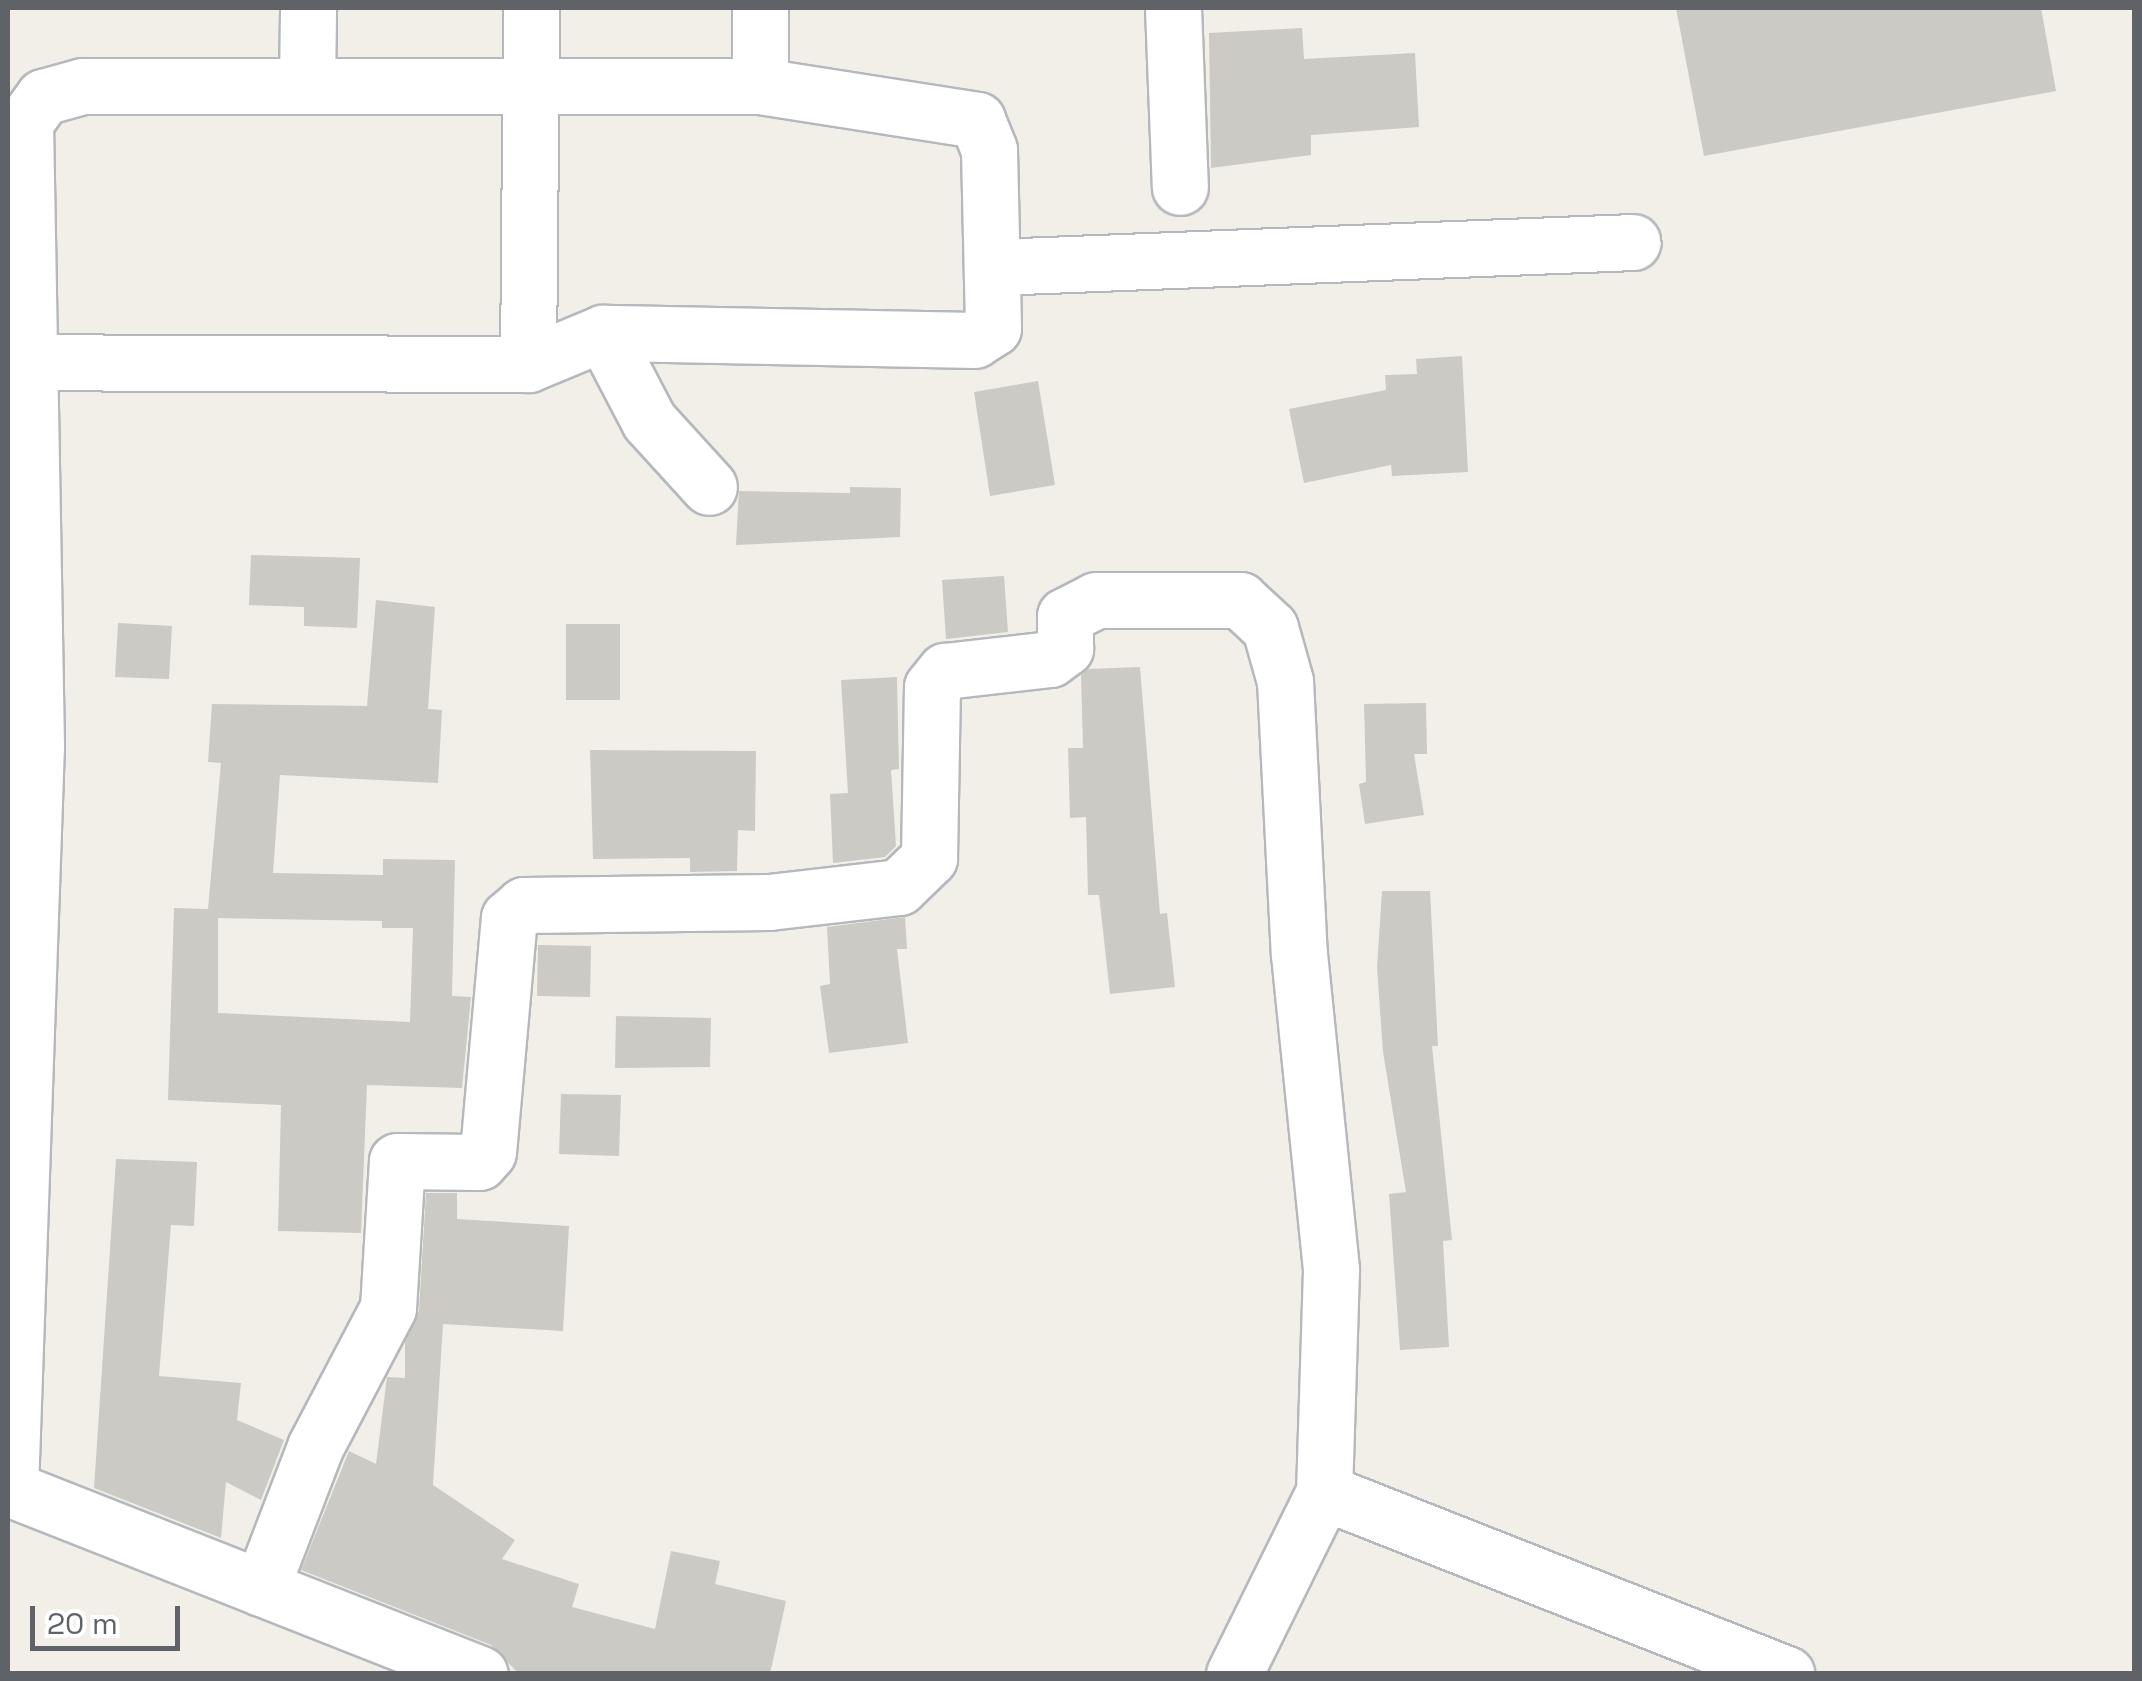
<!DOCTYPE html>
<style>
body{margin:0}
#map{position:relative;width:2142px;height:1681px;overflow:hidden;background:#f1efe8;font-family:"Space Grotesk",sans-serif}
div>[style]{position:absolute}
.building>*{inset:0;background:#cccac5}
.roads{filter:drop-shadow(2px 0 #b5b8bc) drop-shadow(-2px 0 #b5b8bc) drop-shadow(0 2px #b5b8bc) drop-shadow(0 -2px #b5b8bc)}
.minor>*{height:55px;margin:-27.5px;padding:0 27.5px;transform-origin:27.5px;border-radius:27.5px;background:#fff}
span{translate:-50% -50%;white-space:nowrap;text-align:center;line-height:1.15;-webkit-text-stroke:8px #fff;paint-order:stroke}
.frame{position:absolute;inset:0;border:10px solid #5f6368;pointer-events:none}
.scale{position:absolute;left:30px;top:1606px;width:150px;height:45px;box-sizing:border-box;border:5px solid #5f6368;border-top:0;padding-left:12px;font-size:30px;line-height:35px;white-space:nowrap;color:#5f6368;-webkit-text-stroke:8px #fff;paint-order:stroke}
</style>
<div id="map">
<div class="building">
<i style="clip-path:polygon(1676px 8px,2041px 8px,2056px 91px,1704px 156px)"></i>
<i style="clip-path:polygon(1302px 28px,1304px 59px,1415px 53px,1419px 127px,1311px 135px,1311px 155px,1211px 168px,1209px 33px)"></i>
<i style="clip-path:polygon(1462px 356px,1468px 472px,1392px 476px,1391px 465px,1304px 483px,1289px 409px,1386px 390px,1385px 375px,1417px 374px,1416px 359px)"></i>
<i style="clip-path:polygon(1038px 381px,1055px 485px,990px 496px,974px 392px)"></i>
<i style="clip-path:polygon(850px 487px,901px 488px,900px 537px,736px 545px,739px 491px,850px 493px)"></i>
<i style="clip-path:polygon(251px 555px,360px 558px,357px 628px,304px 626px,304px 607px,249px 605px)"></i>
<i style="clip-path:polygon(1004px 576px,1008px 632px,946px 639px,942px 580px)"></i>
<i style="clip-path:polygon(evenodd,376px 600px,435px 607px,428px 709px,442px 710px,438px 783px,280px 775px,273px 873px,383px 875px,383px 859px,455px 860px,452px 996px,471px 997px,462px 1088px,367px 1085px,361px 1233px,278px 1231px,281px 1105px,168px 1100px,174px 908px,208px 909px,221px 763px,208px 762px,212px 704px,367px 706px,376px 600px,218px 918px,382px 921px,382px 928px,413px 928px,410px 1022px,218px 1013px,218px 918px)"></i>
<i style="clip-path:polygon(118px 623px,172px 626px,169px 679px,115px 677px)"></i>
<i style="clip-path:polygon(566px 624px,620px 624px,620px 700px,566px 700px)"></i>
<i style="clip-path:polygon(1140px 667px,1160px 914px,1167px 913px,1175px 987px,1110px 994px,1099px 895px,1088px 895px,1086px 817px,1070px 818px,1068px 748px,1083px 748px,1081px 675px,1088px 669px)"></i>
<i style="clip-path:polygon(897px 677px,899px 769px,891px 770px,896px 846px,885px 857px,833px 863px,830px 794px,848px 793px,841px 680px)"></i>
<i style="clip-path:polygon(1426px 703px,1427px 754px,1414px 754px,1424px 815px,1365px 824px,1359px 784px,1366px 782px,1364px 704px)"></i>
<i style="clip-path:polygon(590px 750px,756px 751px,755px 831px,738px 830px,737px 871px,690px 872px,690px 858px,593px 859px)"></i>
<i style="clip-path:polygon(1382px 891px,1430px 891px,1438px 1046px,1432px 1046px,1452px 1240px,1443px 1241px,1449px 1347px,1400px 1350px,1389px 1194px,1406px 1192px,1383px 1052px,1377px 968px)"></i>
<i style="clip-path:polygon(905px 917px,907px 949px,897px 949px,908px 1043px,829px 1053px,820px 986px,830px 984px,827px 927px)"></i>
<i style="clip-path:polygon(538px 945px,591px 946px,590px 997px,537px 996px)"></i>
<i style="clip-path:polygon(616px 1016px,711px 1018px,710px 1067px,615px 1068px)"></i>
<i style="clip-path:polygon(561px 1094px,621px 1095px,619px 1156px,559px 1154px)"></i>
<i style="clip-path:polygon(116px 1159px,197px 1162px,194px 1226px,171px 1225px,159px 1376px,241px 1383px,237px 1420px,284px 1440px,261px 1500px,226px 1482px,221px 1538px,94px 1488px)"></i>
<i style="clip-path:polygon(426px 1193px,457px 1193px,457px 1219px,569px 1226px,563px 1331px,443px 1324px,433px 1485px,515px 1540px,502px 1559px,579px 1584px,572px 1607px,655px 1629px,671px 1551px,720px 1561px,715px 1584px,786px 1601px,770px 1674px,519px 1674px,491px 1645px,301px 1570px,349px 1451px,376px 1464px,387px 1377px,405px 1378px,405px 1342px,419px 1310px)"></i>
</div>
<div class="roads">
<div class="minor">
<i style="left:1173px;top:8px;width:179px;rotate:87.8deg"></i>
<i style="left:307px;top:84px;width:76px;rotate:-89.2deg"></i>
<i style="left:760px;top:86px;width:78px;rotate:-90deg"></i>
<i style="left:995px;top:267px;width:638px;rotate:-2.24deg"></i>
<i style="left:603px;top:333px;width:99px;rotate:62.4deg"></i>
<i style="left:649px;top:421px;width:89px;rotate:47.7deg"></i>
<i style="left:528px;top:364px;width:356px;rotate:-89.5deg"></i>
<i style="left:8px;top:1488px;width:507px;rotate:21.51deg"></i>
<i style="left:10px;top:1489px;width:743px;rotate:-88deg"></i>
<i style="left:36px;top:746px;width:624px;rotate:-91.01deg"></i>
<i style="left:25px;top:122px;width:31px;rotate:-54deg"></i>
<i style="left:43px;top:97px;width:41px;rotate:-15.4deg"></i>
<i style="left:83px;top:86px;width:677px"></i>
<i style="left:760px;top:86px;width:220px;rotate:8.9deg"></i>
<i style="left:977px;top:120px;width:32px;rotate:68deg"></i>
<i style="left:989px;top:150px;width:178px;rotate:88.7deg"></i>
<i style="left:993px;top:328px;width:22px;rotate:148deg"></i>
<i style="left:974px;top:340px;width:371px;rotate:-178.9deg"></i>
<i style="left:603px;top:333px;width:81px;rotate:157.5deg"></i>
<i style="left:528px;top:364px;width:497px;rotate:-179.8deg"></i>
<i style="left:1324px;top:1492px;width:497px;rotate:21.5deg"></i>
<i style="left:261px;top:1588px;width:151px;rotate:-69deg"></i>
<i style="left:315px;top:1447px;width:157px;rotate:-62.3deg"></i>
<i style="left:388px;top:1308px;width:147px;rotate:-86.5deg"></i>
<i style="left:397px;top:1161px;width:82px;rotate:0.7deg"></i>
<i style="left:479px;top:1162px;width:13px;rotate:-48deg"></i>
<i style="left:488px;top:1152px;width:235px;rotate:-84.9deg"></i>
<i style="left:509px;top:918px;width:20px;rotate:-41deg"></i>
<i style="left:524px;top:905px;width:245px;rotate:-0.7deg"></i>
<i style="left:769px;top:902px;width:131px;rotate:-6.6deg"></i>
<i style="left:899px;top:887px;width:42px;rotate:-44deg"></i>
<i style="left:929px;top:858px;width:171px;rotate:-89deg"></i>
<i style="left:932px;top:687px;width:21px;rotate:-51deg"></i>
<i style="left:945px;top:671px;width:106px;rotate:-6.5deg"></i>
<i style="left:1050px;top:659px;width:19px;rotate:-36deg"></i>
<i style="left:1065px;top:648px;width:32px;rotate:-90deg"></i>
<i style="left:1065px;top:616px;width:35px;rotate:-27deg"></i>
<i style="left:1096px;top:600px;width:144px"></i>
<i style="left:1240px;top:600px;width:41px;rotate:43deg"></i>
<i style="left:1270px;top:628px;width:55px;rotate:74.2deg"></i>
<i style="left:1285px;top:681px;width:273px;rotate:87.1deg"></i>
<i style="left:1299px;top:954px;width:318px;rotate:84.2deg"></i>
<i style="left:1331px;top:1270px;width:222px;rotate:91.8deg"></i>
<i style="left:1324px;top:1492px;width:203px;rotate:116.3deg"></i>
</div>
</div>
<div class="frame"></div>
<div class="scale">20 m</div>
</div>
